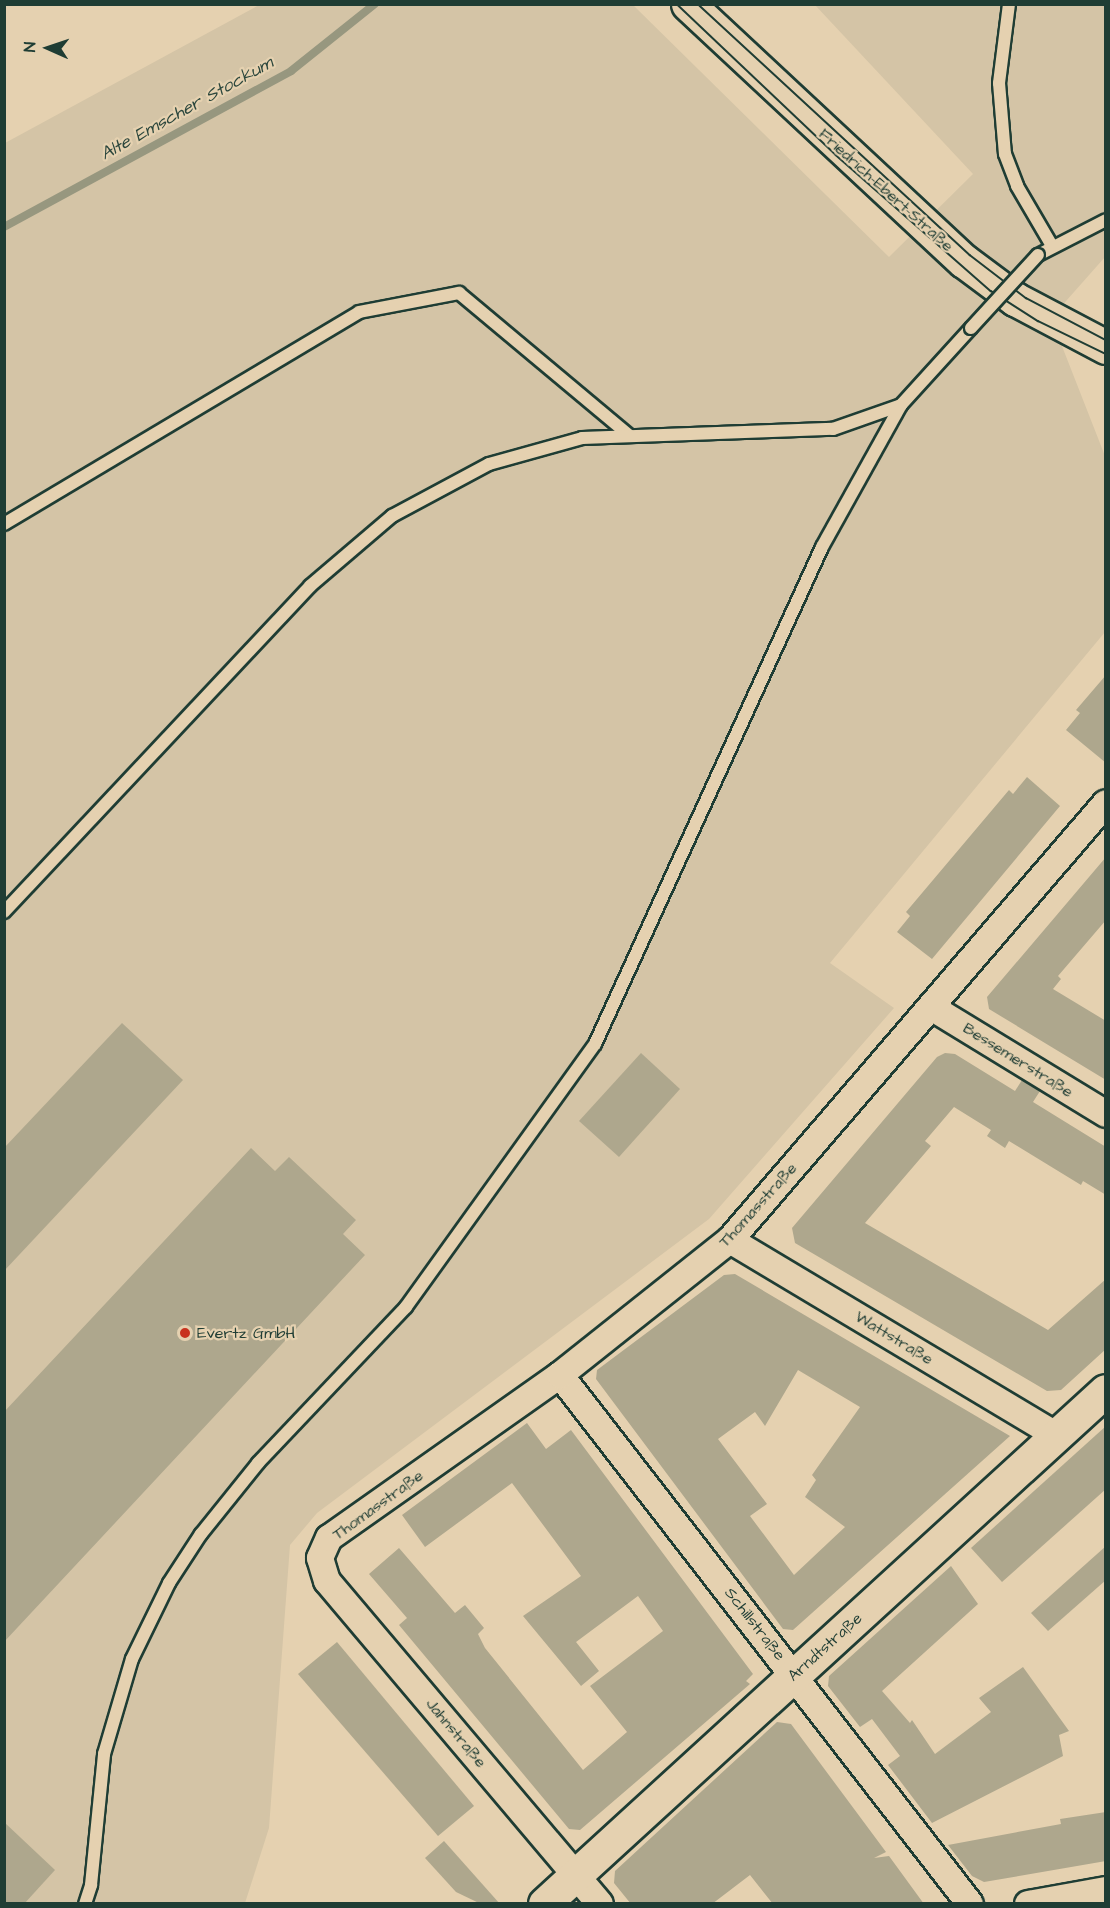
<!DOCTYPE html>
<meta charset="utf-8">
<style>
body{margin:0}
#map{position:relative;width:1110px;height:1908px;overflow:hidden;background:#e5d1b0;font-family:"Architects Daughter",sans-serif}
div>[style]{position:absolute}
.built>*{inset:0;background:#d4c4a6}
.stream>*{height:8px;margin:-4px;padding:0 4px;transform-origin:4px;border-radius:4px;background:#97977f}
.building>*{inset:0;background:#aea78d}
.roads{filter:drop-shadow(2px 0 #1f3d34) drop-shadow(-2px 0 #1f3d34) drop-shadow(0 2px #1f3d34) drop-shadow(0 -2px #1f3d34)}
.service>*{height:12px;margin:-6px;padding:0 6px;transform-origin:6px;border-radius:6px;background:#e5d1b0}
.minor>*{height:26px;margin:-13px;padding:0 13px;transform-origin:13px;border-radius:13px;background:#e5d1b0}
.tertiary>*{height:32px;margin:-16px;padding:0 16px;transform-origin:16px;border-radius:16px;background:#e5d1b0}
.secondary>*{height:33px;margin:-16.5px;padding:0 16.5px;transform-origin:16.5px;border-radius:16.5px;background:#e5d1b0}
.tram>*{height:1.5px;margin:-0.75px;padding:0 0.75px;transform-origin:0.75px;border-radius:0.75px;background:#1f3d34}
.bridges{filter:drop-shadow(2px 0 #1f3d34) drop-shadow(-2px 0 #1f3d34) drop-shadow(0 2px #1f3d34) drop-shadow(0 -2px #1f3d34)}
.service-bridge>*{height:12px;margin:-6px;padding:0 6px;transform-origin:6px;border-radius:6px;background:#e5d1b0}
.dots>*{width:16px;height:16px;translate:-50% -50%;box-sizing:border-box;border:3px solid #e5d1b0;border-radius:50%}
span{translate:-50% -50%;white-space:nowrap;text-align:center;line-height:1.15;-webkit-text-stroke:4.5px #e5d1b0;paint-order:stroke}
.street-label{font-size:16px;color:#1f3d34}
.poi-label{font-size:16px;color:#1f3d34}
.left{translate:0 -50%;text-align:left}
.water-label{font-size:18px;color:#2b463c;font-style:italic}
.frame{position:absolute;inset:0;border:6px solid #1f3d34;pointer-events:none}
.north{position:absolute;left:18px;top:18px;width:60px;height:60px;-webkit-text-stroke:4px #e5d1b0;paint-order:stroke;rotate:273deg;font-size:16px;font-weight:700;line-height:24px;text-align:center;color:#1f3d34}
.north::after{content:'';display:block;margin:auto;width:21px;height:27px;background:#1f3d34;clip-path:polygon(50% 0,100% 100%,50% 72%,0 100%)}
</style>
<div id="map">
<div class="built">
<i style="clip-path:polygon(259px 5px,633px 5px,889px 257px,973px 174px,815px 5px,1105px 5px,1105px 257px,1051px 318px,1105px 456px,1105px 632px,830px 963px,894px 1008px,709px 1219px,317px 1513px,290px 1545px,269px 1828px,245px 1903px,5px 1904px,5px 143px)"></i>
</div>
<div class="stream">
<i style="left:4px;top:227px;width:327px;rotate:-28.5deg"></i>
<i style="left:291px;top:71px;width:107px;rotate:-38.6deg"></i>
</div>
<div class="building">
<i style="clip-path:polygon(1106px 675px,1106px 763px,1066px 730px,1080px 713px,1076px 710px)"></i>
<i style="clip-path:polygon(1027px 777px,1060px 806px,932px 959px,897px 932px,910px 916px,906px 912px,1009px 790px,1013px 794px)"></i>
<i style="clip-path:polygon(1106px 857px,1106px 920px,1058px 976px,1061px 979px,1053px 989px,1106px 1021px,1106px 1080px,989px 1009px,987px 997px)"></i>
<i style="clip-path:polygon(122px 1023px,183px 1080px,4px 1271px,4px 1148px)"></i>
<i style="clip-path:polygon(641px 1053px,680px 1089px,619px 1157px,579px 1121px)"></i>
<i style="clip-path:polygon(945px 1053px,955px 1054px,1015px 1091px,1022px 1080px,1040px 1091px,1033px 1102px,1106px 1147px,1106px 1195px,1083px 1181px,1081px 1185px,1009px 1141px,1005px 1148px,987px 1136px,991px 1130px,954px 1107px,925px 1141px,931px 1146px,865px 1223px,1048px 1330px,1106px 1279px,1106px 1349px,1061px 1390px,1047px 1391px,795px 1243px,792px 1228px,937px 1057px)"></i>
<i style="clip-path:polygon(251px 1148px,275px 1171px,289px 1157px,356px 1220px,343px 1234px,365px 1255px,4px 1642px,4px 1412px)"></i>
<i style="clip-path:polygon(evenodd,735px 1274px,1010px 1436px,793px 1630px,783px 1629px,596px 1379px,597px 1370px,724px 1275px,735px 1274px,798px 1370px,860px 1407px,812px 1475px,816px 1480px,805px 1497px,845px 1527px,794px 1575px,750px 1516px,767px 1504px,718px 1439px,755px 1412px,765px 1426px,798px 1370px)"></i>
<i style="clip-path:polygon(527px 1423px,546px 1449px,571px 1430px,753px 1674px,746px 1681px,750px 1684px,580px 1830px,569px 1829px,399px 1625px,407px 1618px,369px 1574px,399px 1548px,455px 1613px,465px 1605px,484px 1628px,478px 1634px,485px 1648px,583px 1770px,627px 1732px,590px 1686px,663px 1631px,638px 1596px,576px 1642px,599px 1671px,581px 1686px,523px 1616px,581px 1576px,512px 1483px,425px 1547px,402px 1515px)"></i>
<i style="clip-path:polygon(1106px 1426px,1106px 1489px,1002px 1582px,971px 1548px)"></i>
<i style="clip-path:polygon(1106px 1546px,1106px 1580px,1048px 1631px,1031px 1613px)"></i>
<i style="clip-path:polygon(951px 1566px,978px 1604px,882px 1691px,910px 1723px,912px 1720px,935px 1754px,991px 1712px,979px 1698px,1023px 1667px,1069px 1731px,1059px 1735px,1063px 1756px,932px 1823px,888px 1765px,900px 1756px,872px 1719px,860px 1727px,828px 1686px,829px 1676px)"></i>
<i style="clip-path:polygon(337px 1642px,474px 1806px,438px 1836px,298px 1674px)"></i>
<i style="clip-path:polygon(777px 1722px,791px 1724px,886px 1852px,874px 1858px,889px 1856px,924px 1904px,773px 1904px,750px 1875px,712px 1904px,631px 1904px,614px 1883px,615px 1871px)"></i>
<i style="clip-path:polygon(1106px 1812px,1106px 1861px,984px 1882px,972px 1876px,948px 1845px,1061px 1824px,1060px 1819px)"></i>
<i style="clip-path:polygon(4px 1822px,55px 1870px,24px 1904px,4px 1904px)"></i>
<i style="clip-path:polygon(444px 1841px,500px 1904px,481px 1904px,456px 1892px,425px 1858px)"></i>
</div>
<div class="roads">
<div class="service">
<i style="left:1009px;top:4px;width:80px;rotate:97.2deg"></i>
<i style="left:999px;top:83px;width:71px;rotate:85.2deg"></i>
<i style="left:1005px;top:154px;width:34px;rotate:69deg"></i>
<i style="left:1017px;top:186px;width:69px;rotate:59.7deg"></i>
<i style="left:1038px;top:255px;width:76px;rotate:-27.2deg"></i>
<i style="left:4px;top:524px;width:413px;rotate:-30.8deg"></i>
<i style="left:359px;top:312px;width:102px;rotate:-10.8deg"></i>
<i style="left:459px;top:293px;width:222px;rotate:39.9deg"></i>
<i style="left:4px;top:912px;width:447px;rotate:-46.8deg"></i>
<i style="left:310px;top:586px;width:108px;rotate:-40.5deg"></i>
<i style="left:392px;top:516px;width:110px;rotate:-28.2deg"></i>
<i style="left:489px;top:464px;width:97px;rotate:-15.6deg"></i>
<i style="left:582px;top:438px;width:251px;rotate:-2.1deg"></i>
<i style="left:833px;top:429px;width:72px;rotate:-19.4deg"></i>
<i style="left:901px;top:405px;width:104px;rotate:-47.7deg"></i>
<i style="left:85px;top:1904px;width:20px;rotate:-72deg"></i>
<i style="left:91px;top:1885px;width:132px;rotate:-84.3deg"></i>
<i style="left:104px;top:1754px;width:99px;rotate:-73.6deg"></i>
<i style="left:132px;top:1659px;width:85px;rotate:-64deg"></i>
<i style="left:169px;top:1583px;width:59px;rotate:-56.9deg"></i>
<i style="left:201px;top:1534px;width:91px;rotate:-51.2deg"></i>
<i style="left:258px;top:1463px;width:215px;rotate:-46.5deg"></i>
<i style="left:406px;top:1307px;width:324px;rotate:-54.3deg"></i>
<i style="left:595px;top:1044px;width:546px;rotate:-65.45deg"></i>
<i style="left:822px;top:547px;width:162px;rotate:-60.9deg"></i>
</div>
<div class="minor">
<i style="left:931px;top:1007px;width:205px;rotate:31.4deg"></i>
<i style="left:730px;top:1240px;width:382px;rotate:30.9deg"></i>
<i style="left:560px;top:1375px;width:669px;rotate:52.22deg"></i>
<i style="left:600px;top:1904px;width:423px;rotate:-130.2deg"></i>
<i style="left:327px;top:1581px;width:24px;rotate:-107deg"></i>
<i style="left:320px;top:1558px;width:22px;rotate:-66deg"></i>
<i style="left:329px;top:1538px;width:283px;rotate:-35.2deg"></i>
<i style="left:560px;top:1375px;width:217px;rotate:-38.5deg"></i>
<i style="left:730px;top:1240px;width:576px;rotate:-49.29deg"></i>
<i style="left:1028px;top:1904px;width:79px;rotate:-10.2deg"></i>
</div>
<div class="tertiary">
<i style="left:545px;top:1904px;width:760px;rotate:-42.44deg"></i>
</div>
<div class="secondary">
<i style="left:688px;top:4px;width:377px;rotate:43deg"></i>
<i style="left:964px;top:261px;width:64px;rotate:36.7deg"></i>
<i style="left:1015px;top:299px;width:103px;rotate:27.8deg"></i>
</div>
</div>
<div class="tram">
<i style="left:677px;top:4px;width:219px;rotate:43.5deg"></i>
<i style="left:836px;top:155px;width:206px;rotate:41.3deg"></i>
<i style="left:991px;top:291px;width:56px;rotate:32.6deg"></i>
<i style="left:1038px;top:321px;width:76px;rotate:25.9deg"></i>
<i style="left:698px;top:4px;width:370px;rotate:42.7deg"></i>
<i style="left:970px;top:255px;width:71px;rotate:37.5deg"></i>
<i style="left:1026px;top:298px;width:90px;rotate:27.7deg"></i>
</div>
<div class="bridges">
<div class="service-bridge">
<i style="left:971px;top:328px;width:99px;rotate:-47.5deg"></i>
</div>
</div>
<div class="dots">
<i style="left:185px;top:1333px;background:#c8321e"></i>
</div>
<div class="street-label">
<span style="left:886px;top:190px;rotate:42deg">Friedrich-Ebert-Straße</span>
<span style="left:1018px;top:1060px;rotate:32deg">Bessemerstraße</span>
<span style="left:758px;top:1205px;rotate:-48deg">Thomasstraße</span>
<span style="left:894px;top:1338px;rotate:31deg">Wattstraße</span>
<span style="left:378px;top:1505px;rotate:-36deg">Thomasstraße</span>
<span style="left:755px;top:1624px;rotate:52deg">Schillstraße</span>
<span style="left:825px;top:1647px;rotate:-42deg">Arndtstraße</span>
<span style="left:456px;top:1733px;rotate:50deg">Jahnstraße</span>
</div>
<div class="poi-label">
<span class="left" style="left:197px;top:1333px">Evertz GmbH</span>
</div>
<div class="water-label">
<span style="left:187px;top:109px;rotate:-29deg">Alte Emscher Stockum</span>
</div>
<div class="frame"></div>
<div class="north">N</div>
</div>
